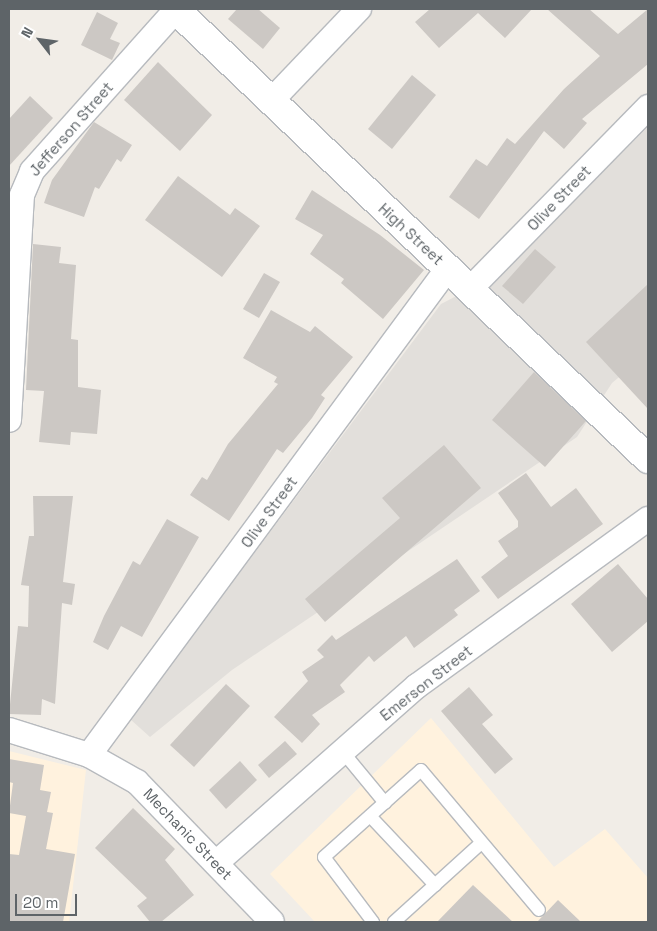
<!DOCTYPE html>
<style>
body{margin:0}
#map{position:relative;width:657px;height:931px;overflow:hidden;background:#f1ede7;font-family:"Space Grotesk",sans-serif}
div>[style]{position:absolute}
.commercial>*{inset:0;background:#fff2de}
.industrial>*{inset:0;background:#e2dfdb}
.building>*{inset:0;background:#ccc8c4}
.roads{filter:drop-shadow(1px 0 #b7babe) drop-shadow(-1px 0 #b7babe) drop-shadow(0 1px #b7babe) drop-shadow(0 -1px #b7babe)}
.lane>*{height:12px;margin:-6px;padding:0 6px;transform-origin:6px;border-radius:6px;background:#fff}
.street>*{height:24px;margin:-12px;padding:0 12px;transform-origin:12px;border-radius:12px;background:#fff}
.secondary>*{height:28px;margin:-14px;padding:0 14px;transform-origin:14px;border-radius:14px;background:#fff}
span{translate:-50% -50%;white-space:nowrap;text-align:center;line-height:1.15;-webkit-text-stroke:5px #fff;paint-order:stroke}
.street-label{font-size:15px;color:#5e6468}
.frame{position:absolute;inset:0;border:10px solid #5e6468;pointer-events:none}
.north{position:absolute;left:15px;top:15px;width:50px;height:50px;-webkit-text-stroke:4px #fff;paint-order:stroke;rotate:300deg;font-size:14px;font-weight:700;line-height:20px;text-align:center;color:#5e6468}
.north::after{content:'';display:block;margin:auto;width:18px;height:22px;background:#5e6468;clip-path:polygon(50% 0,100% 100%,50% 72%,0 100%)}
.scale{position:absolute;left:15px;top:894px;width:62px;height:22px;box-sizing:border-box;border:2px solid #5e6468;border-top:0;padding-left:6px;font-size:15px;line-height:18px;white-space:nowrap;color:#5e6468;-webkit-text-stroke:4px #fff;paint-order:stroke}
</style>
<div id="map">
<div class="commercial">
<i style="clip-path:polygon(431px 718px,554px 867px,605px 829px,648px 878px,648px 922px,315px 922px,270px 874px)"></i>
<i style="clip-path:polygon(9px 751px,86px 770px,69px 922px,9px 922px)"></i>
</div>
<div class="industrial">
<i style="clip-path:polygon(648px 127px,648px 353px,612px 383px,577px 437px,232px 670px,150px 737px,130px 719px,441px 304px,501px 273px)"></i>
</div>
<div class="building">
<i style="clip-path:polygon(237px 9px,258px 9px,280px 28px,263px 49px,228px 19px)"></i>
<i style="clip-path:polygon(430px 9px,532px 9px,505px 38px,478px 13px,439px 48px,415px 22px)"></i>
<i style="clip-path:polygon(547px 9px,589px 9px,618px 34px,648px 9px,648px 64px,582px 119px,587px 123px,564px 149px,544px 131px,479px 219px,449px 197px,476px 159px,487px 166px,507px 138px,515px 144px,564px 89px,600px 56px)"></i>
<i style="clip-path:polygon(97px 12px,118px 23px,110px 39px,120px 43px,112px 60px,81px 45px)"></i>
<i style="clip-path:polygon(158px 62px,212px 115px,180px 151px,124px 100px)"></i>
<i style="clip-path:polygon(412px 75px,436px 95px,392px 149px,368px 129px)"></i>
<i style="clip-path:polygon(30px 96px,53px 118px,9px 166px,9px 119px)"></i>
<i style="clip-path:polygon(94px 122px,132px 145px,121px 162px,117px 159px,99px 189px,95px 187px,84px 217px,44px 203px,52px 180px)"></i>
<i style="clip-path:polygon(178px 176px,230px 215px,235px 208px,260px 226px,222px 277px,145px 220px)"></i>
<i style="clip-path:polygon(312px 190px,380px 235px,424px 270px,383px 319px,341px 283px,344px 279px,310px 254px,323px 235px,295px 219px)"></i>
<i style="clip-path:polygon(33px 244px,61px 247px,59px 263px,76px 265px,71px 339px,78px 340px,78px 387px,101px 390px,97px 434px,71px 432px,70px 445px,39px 442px,44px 391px,26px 390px)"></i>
<i style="clip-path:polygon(535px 249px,556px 267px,523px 304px,502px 286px)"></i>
<i style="clip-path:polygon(264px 273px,280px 282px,259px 318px,243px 309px)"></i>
<i style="clip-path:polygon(648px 284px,648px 409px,586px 342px)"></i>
<i style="clip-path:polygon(271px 310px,310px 332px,315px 326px,353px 357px,321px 395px,325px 398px,312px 418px,283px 453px,277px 449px,229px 521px,190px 495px,202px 477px,207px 480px,228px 444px,278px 384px,274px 382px,277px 377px,243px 358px)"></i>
<i style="clip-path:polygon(534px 372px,586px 421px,545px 467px,492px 420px)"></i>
<i style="clip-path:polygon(444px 445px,481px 488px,325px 622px,305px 599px,400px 518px,382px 498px)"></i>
<i style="clip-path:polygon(526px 473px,551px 507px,576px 488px,603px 524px,498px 599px,481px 577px,508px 556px,498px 541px,518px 527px,518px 521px,498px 493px)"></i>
<i style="clip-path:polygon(33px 496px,73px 496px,63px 582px,75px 584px,72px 605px,62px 603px,55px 704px,42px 699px,41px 715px,9px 714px,18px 626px,28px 627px,29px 586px,21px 585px,29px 536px,34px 536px)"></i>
<i style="clip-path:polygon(167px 519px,199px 537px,142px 637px,121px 626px,108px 650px,93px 642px,104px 616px,133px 561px,140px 565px)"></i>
<i style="clip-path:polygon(457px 559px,480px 591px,454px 610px,458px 615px,414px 648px,406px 636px,374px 662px,369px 656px,340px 685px,345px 692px,312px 715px,320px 724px,302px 743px,274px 717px,308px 681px,302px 672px,324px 657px,317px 650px,332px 635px,336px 640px)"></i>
<i style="clip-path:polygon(618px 564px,648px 599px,648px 621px,612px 652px,571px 604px)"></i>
<i style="clip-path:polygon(226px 684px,250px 706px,194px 767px,170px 745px)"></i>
<i style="clip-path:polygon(469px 687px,493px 715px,482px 724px,513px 759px,495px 774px,441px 711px)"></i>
<i style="clip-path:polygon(285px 741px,297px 754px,269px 778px,258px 765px)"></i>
<i style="clip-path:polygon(9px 759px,44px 765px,40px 790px,51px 792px,47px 812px,53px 813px,46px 849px,75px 854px,63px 922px,9px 922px,9px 854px,19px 855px,26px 816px,9px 813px,13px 783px,9px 782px)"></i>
<i style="clip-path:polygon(240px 761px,257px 780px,226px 809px,209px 790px)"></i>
<i style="clip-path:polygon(133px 808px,175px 849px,165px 860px,194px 895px,161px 922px,150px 922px,137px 906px,147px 898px,95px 848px)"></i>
<i style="clip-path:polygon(473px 885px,513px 922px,437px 922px)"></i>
<i style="clip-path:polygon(558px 900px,581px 922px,537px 922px)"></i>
</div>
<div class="roads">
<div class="lane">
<i style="left:343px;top:752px;width:66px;rotate:50.5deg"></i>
<i style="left:370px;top:816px;width:95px;rotate:46.7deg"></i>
<i style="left:373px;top:922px;width:81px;rotate:-127deg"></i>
<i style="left:324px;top:857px;width:130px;rotate:-41.9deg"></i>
<i style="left:421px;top:770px;width:183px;rotate:49.9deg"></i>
<i style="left:394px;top:922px;width:118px;rotate:-42.2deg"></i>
</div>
<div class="street">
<i style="left:270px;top:102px;width:129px;rotate:-46.3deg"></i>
<i style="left:470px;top:289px;width:255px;rotate:-45.6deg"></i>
<i style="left:9px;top:420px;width:225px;rotate:-86.7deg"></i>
<i style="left:22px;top:195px;width:26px;rotate:-67deg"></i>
<i style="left:32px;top:171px;width:216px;rotate:-48.2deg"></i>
<i style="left:9px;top:730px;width:84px;rotate:17.4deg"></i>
<i style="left:89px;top:755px;width:55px;rotate:29.4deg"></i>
<i style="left:137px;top:782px;width:194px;rotate:46deg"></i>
<i style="left:89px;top:755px;width:605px;rotate:-53.6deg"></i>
<i style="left:216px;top:863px;width:268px;rotate:-41.4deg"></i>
<i style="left:417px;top:686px;width:285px;rotate:-35.9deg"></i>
</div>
<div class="secondary">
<i style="left:175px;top:9px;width:653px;rotate:43.57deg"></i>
</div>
</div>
<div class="street-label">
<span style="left:71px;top:129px;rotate:-49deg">Jefferson Street</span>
<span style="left:559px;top:198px;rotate:-46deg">Olive Street</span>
<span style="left:411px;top:234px;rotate:43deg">High Street</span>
<span style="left:269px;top:512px;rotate:-54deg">Olive Street</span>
<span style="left:426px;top:683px;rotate:-38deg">Emerson Street</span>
<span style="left:188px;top:834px;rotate:46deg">Mechanic Street</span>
</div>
<div class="frame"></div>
<div class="north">N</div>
<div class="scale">20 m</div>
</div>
